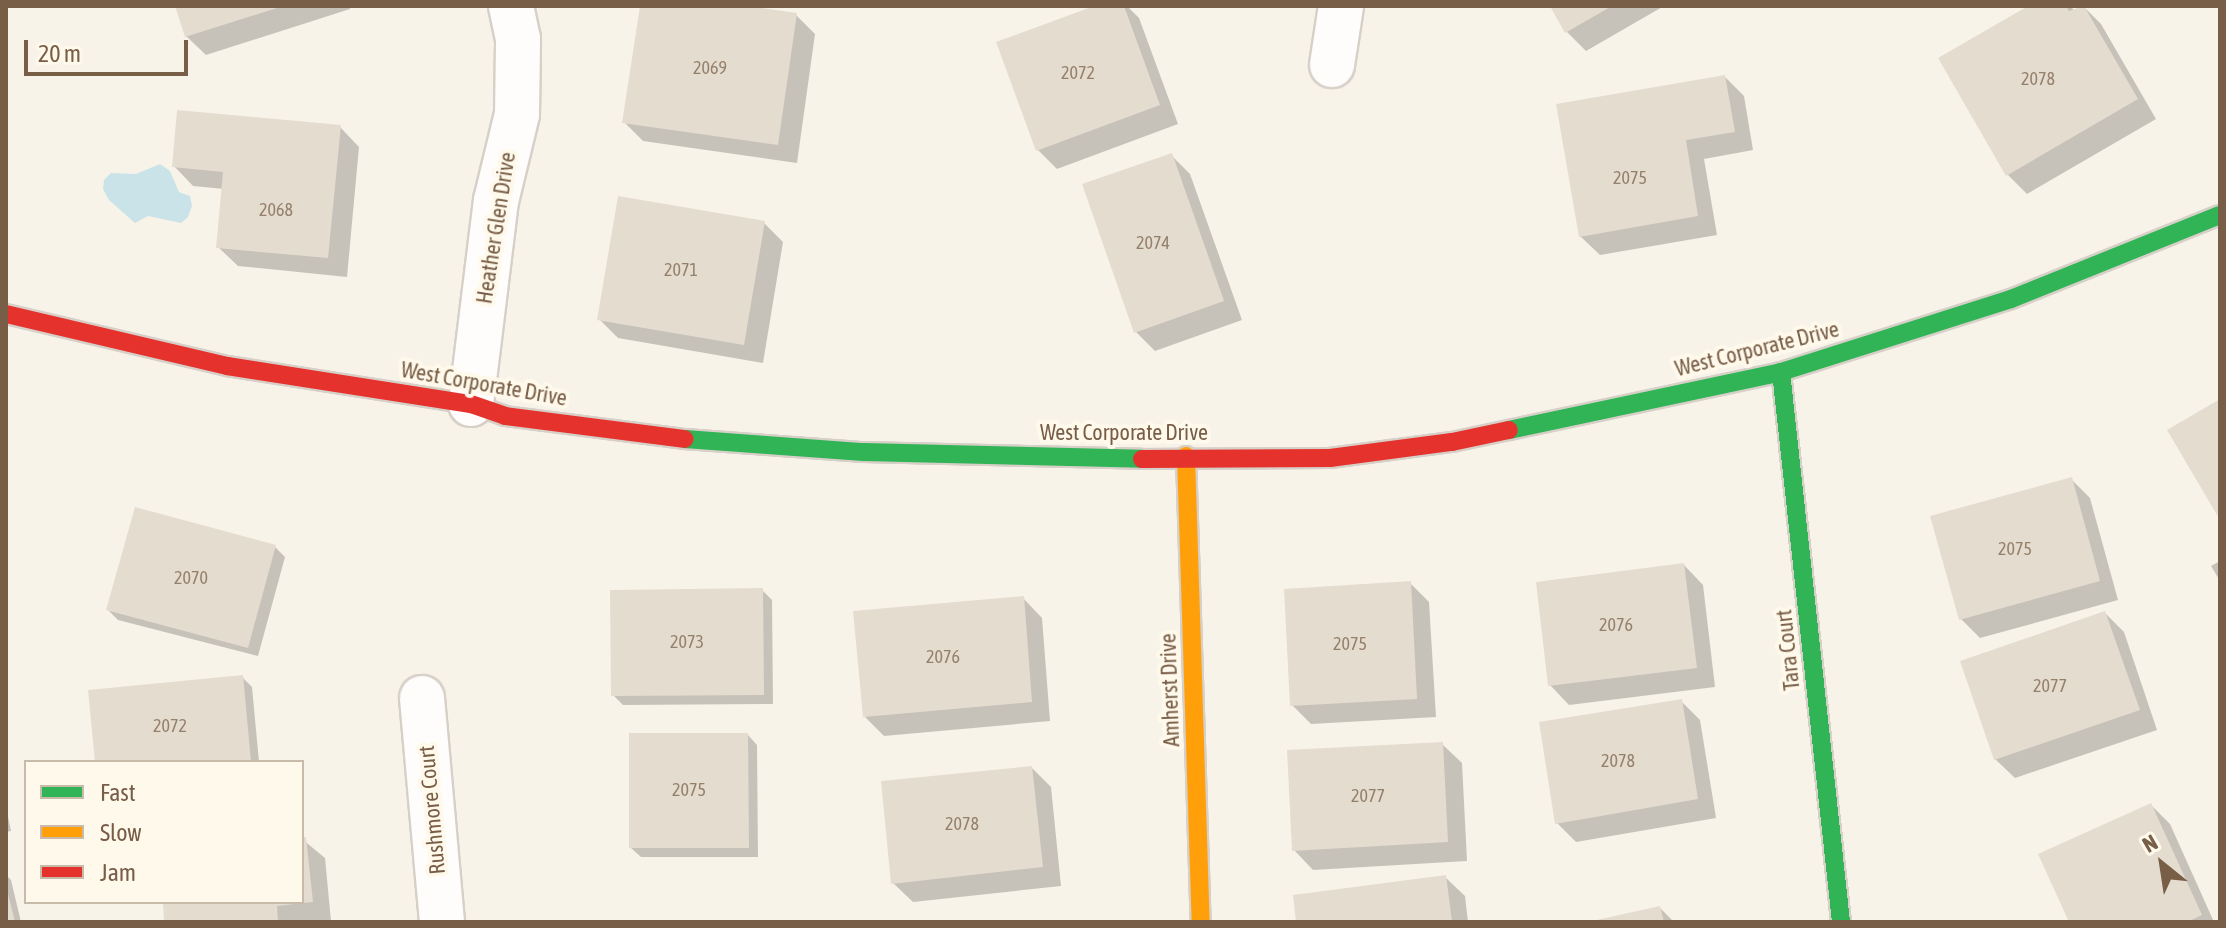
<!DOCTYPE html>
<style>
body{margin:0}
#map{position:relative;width:2226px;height:928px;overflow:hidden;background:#f8f3e9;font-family:"Asap Condensed",sans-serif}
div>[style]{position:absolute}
.water>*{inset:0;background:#cae3e9}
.shadow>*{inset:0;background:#0003}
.building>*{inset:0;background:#e5dcd0}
.roads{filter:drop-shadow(2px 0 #d7d0c8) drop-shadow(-2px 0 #d7d0c8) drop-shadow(0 2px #d7d0c8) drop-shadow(0 -2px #d7d0c8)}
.street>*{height:44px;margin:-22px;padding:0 22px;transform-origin:22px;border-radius:22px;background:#fefdfc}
.fast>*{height:18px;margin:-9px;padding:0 9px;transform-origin:9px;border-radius:9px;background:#30b455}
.slow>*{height:18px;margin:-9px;padding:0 9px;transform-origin:9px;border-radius:9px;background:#ff9f0a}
.jam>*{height:18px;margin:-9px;padding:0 9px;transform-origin:9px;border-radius:9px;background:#e5322d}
span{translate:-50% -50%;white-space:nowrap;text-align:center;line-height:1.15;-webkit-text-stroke:8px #fff9eb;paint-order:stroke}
.number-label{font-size:18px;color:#95806c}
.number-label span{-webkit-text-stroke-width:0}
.street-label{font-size:22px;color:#785e47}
.frame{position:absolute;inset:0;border:8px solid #785e47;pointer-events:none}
.legend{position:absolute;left:24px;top:760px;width:280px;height:144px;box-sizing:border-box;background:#fff9eb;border:2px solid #c9bba9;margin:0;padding:10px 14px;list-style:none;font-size:24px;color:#785e47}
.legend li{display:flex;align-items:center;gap:16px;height:40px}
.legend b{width:40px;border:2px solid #c9bba9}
.north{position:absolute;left:2122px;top:824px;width:80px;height:80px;-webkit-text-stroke:6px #fff9eb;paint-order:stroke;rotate:330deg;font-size:22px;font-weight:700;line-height:32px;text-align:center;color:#785e47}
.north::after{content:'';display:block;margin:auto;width:28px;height:36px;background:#785e47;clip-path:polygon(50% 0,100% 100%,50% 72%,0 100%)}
.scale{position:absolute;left:24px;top:40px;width:164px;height:36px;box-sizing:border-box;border:4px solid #785e47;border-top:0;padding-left:10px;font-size:24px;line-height:28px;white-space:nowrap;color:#785e47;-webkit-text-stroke:6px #fff9eb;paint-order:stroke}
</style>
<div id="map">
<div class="water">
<i style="clip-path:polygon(160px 164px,170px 171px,179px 192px,190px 196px,192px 206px,188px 217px,181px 223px,148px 216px,135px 223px,109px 200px,103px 189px,104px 180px,111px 173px,136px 174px)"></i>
</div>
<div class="shadow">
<i style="clip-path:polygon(177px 6px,350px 6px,350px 9px,206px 55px,186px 36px)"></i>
<i style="clip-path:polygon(642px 6px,735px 6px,796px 15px,815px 34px,797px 163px,643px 141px,624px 122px)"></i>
<i style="clip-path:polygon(1100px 6px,1127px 6px,1139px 18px,1178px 124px,1057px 169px,1038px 150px)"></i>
<i style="clip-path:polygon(1552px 6px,1664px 6px,1586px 51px,1567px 32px)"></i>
<i style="clip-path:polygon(2032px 6px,2070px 6px,2074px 10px,2083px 6px,2101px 24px,2156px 119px,2027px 194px,2008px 175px)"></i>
<i style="clip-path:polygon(1725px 77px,1744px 96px,1753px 150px,1704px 159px,1717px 235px,1600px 255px,1580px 236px)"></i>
<i style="clip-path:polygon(340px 127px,359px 147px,347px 277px,238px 266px,218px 247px,224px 189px,193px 186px,174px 166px)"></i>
<i style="clip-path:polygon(1171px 155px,1190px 174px,1242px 320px,1155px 351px,1136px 332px)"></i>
<i style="clip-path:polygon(764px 223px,783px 242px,763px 363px,618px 338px,599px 319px)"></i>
<i style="clip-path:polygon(2071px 479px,2090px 498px,2118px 600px,1980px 638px,1961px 619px)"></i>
<i style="clip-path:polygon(275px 547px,285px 557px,258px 656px,118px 620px,108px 610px)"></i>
<i style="clip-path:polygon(2220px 561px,2220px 581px,2211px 566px)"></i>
<i style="clip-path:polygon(1684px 565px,1703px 585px,1715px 687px,1569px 705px,1550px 685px)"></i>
<i style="clip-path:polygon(1410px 583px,1429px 602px,1436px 717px,1311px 724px,1292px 705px)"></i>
<i style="clip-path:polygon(762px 590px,772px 600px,773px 704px,623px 705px,613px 695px)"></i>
<i style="clip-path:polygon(1023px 598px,1042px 618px,1050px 721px,884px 736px,865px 717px)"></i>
<i style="clip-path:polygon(2105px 613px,2124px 632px,2157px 730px,2015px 778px,1995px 759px)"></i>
<i style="clip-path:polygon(242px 677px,252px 687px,259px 762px,97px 762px)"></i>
<i style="clip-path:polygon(1681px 701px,1700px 720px,1716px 818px,1576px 842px,1557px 823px)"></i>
<i style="clip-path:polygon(748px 735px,757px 745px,758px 857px,641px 857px,631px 848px)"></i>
<i style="clip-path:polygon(1442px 744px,1462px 763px,1467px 861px,1313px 870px,1294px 850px)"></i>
<i style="clip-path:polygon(1032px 768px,1051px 787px,1061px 886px,913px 902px,893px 883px)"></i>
<i style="clip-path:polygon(2151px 805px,2170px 824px,2214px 922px,2072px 922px)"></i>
<i style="clip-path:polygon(6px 807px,11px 831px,6px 832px)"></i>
<i style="clip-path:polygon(302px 839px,325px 858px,331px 921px,166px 922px,165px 902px,302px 902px)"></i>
<i style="clip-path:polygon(6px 875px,11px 880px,21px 922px,6px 922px)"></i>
<i style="clip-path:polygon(1445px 877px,1465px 896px,1468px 922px,1298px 922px)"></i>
<i style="clip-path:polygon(1660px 908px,1674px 922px,1597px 922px)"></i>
</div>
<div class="building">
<i style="clip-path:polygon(175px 6px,280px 6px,280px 7px,185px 37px)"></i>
<i style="clip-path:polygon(640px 6px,749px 6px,797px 13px,778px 145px,622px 123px)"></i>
<i style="clip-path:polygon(1094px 6px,1124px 6px,1160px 105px,1036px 151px,996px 42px)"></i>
<i style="clip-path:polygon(1550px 6px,1612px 6px,1565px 33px)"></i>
<i style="clip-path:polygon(2028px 6px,2066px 6px,2069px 11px,2084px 6px,2138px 99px,2006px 176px,1938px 58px)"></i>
<i style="clip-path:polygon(1725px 75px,1735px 132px,1686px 140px,1698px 216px,1579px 237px,1556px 104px)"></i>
<i style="clip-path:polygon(177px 110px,341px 125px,328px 258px,216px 248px,223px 172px,172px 167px)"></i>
<i style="clip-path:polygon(1172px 153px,1224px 301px,1134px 333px,1082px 184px)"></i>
<i style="clip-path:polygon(618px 196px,765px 221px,744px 345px,597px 320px)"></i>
<i style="clip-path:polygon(2220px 399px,2220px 520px,2167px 430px)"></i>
<i style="clip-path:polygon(2072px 477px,2100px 581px,1959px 620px,1930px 516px)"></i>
<i style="clip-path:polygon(135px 507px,276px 545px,248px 648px,106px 610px)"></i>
<i style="clip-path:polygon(1684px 563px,1697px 668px,1548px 686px,1536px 582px)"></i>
<i style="clip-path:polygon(1411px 581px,1417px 699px,1290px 706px,1284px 589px)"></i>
<i style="clip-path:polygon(763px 588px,764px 695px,611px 696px,610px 590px)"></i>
<i style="clip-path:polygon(1024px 596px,1032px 702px,863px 717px,853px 611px)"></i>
<i style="clip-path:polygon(2105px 611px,2140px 710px,1994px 760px,1960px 661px)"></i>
<i style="clip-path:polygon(243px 675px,251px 762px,95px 762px,88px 690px)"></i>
<i style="clip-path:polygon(1682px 699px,1698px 799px,1555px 824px,1539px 722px)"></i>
<i style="clip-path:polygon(629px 733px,748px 733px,749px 848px,629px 848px)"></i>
<i style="clip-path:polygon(1443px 742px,1448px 842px,1292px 851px,1287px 750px)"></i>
<i style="clip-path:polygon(1032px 766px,1043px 867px,891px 884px,881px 781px)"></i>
<i style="clip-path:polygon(2151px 803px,2202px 915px,2187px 922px,2069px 922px,2038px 854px)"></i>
<i style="clip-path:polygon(302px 837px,306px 837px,313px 902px,302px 903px)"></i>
<i style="clip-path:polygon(1446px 875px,1452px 922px,1296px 922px,1293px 895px)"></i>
<i style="clip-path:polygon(6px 890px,7px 890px,15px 922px,6px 922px)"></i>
<i style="clip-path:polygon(163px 902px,294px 902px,294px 904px,277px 906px,278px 922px,164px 922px)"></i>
<i style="clip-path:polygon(1660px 906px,1664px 922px,1593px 922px,1592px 921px)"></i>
</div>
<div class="roads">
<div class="street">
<i style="left:1332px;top:65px;width:60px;rotate:-81.3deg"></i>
<i style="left:471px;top:404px;width:205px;rotate:-83deg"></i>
<i style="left:496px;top:201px;width:89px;rotate:-76.4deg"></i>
<i style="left:517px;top:114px;width:75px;rotate:-89.2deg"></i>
<i style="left:518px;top:39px;width:34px;rotate:-102deg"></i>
<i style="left:422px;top:698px;width:225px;rotate:84.9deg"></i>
</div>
<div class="fast">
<i style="left:1781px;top:372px;width:553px;rotate:83.77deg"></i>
<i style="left:1509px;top:430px;width:278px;rotate:-12deg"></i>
<i style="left:1781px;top:372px;width:241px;rotate:-17.6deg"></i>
<i style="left:2011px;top:299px;width:225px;rotate:-21.9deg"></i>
<i style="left:685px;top:439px;width:179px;rotate:4.2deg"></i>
<i style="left:864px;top:452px;width:278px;rotate:1.4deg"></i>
</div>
<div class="slow">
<i style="left:1186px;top:456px;width:466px;rotate:88.2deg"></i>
</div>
<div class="jam">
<i style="left:6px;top:314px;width:227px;rotate:13.2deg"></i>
<i style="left:227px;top:366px;width:247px;rotate:8.9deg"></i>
<i style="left:471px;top:404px;width:36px;rotate:19deg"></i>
<i style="left:505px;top:416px;width:181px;rotate:7.3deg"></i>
<i style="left:1142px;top:459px;width:188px;rotate:-0.3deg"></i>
<i style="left:1330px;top:458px;width:123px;rotate:-7.5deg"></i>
<i style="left:1452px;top:442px;width:58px;rotate:-11.9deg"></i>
</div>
</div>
<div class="number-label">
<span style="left:710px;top:68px">2069</span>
<span style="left:1078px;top:73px">2072</span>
<span style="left:2038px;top:79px">2078</span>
<span style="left:1630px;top:178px">2075</span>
<span style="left:276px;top:210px">2068</span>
<span style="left:1153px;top:243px">2074</span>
<span style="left:681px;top:270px">2071</span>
<span style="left:2015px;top:549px">2075</span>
<span style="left:191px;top:578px">2070</span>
<span style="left:1616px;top:625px">2076</span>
<span style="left:687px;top:642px">2073</span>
<span style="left:1350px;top:644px">2075</span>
<span style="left:943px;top:657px">2076</span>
<span style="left:2050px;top:686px">2077</span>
<span style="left:170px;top:726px">2072</span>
<span style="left:1618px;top:761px">2078</span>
<span style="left:689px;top:790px">2075</span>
<span style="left:1368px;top:796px">2077</span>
<span style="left:962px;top:824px">2078</span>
</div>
<div class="street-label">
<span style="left:496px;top:228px;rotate:-81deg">Heather Glen Drive</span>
<span style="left:1757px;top:349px;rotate:-14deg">West Corporate Drive</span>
<span style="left:484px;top:384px;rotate:10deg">West Corporate Drive</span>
<span style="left:1124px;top:433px">West Corporate Drive</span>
<span style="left:1788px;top:650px;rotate:-96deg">Tara Court</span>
<span style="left:1170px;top:690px;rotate:-92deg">Amherst Drive</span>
<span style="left:432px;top:810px;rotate:-95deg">Rushmore Court</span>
</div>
<div class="frame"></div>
<ul class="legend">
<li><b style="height:10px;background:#30b455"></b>Fast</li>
<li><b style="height:10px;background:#ff9f0a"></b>Slow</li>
<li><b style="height:10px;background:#e5322d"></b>Jam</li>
</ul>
<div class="north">N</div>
<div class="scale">20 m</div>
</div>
